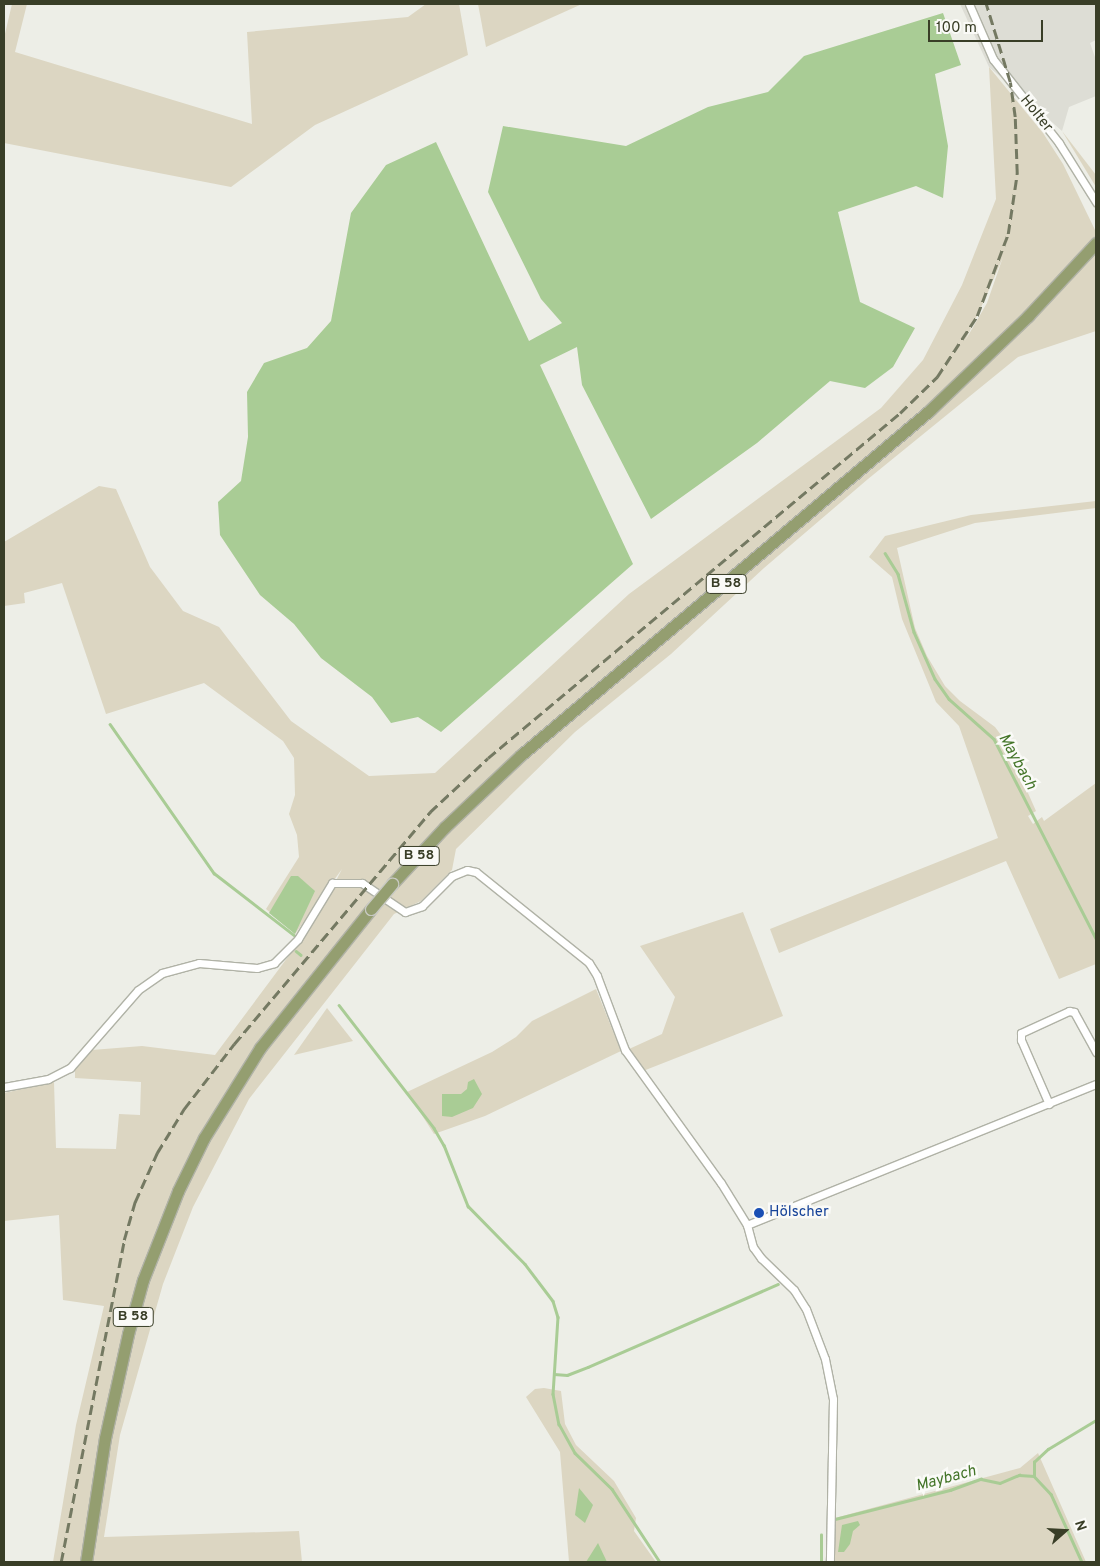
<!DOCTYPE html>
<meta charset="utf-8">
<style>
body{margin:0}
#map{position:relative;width:1100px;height:1566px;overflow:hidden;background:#edeee7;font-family:Overpass,sans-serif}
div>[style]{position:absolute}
.built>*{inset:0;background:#ddddd5}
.green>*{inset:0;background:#dcd6c2}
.water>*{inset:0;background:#a9cc95}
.stream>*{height:2.5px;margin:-1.25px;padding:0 1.25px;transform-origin:1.25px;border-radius:1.25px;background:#a9cc95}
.roads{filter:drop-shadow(1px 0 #b0b2a6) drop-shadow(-1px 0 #b0b2a6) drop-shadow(0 1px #b0b2a6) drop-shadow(0 -1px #b0b2a6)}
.street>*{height:7px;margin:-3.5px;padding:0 3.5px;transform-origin:3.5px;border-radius:3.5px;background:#fff}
.primary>*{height:11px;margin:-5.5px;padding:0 5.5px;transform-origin:5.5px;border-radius:5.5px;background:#949e70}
.rail>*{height:2.5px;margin-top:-1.25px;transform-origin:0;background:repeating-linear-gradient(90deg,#747962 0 10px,transparent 0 15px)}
.bridges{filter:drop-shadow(1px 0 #c8c9c3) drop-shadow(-1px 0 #c8c9c3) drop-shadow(0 1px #c8c9c3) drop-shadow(0 -1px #c8c9c3)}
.primary-bridge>*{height:11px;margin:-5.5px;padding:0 5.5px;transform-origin:5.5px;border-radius:5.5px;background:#949e70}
.dots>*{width:14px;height:14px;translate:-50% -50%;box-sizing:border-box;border:2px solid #fafaf7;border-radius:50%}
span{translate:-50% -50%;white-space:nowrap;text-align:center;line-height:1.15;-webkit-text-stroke:5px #fafaf7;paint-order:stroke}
.shield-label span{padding:1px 4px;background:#fafaf7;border:1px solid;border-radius:4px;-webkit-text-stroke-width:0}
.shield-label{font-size:14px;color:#393e27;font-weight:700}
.street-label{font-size:15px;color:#393e27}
.transit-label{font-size:15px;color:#164399}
.left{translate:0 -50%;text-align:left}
.water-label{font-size:16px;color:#427427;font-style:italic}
.frame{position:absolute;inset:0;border:5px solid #393e27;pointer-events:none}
.north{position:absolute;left:1040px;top:1506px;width:50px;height:50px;-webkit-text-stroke:4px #fafaf7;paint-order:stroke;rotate:71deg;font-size:14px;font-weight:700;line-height:20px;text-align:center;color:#393e27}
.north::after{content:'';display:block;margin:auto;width:18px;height:22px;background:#393e27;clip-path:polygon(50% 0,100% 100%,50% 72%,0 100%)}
.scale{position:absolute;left:928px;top:20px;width:115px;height:22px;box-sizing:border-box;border:2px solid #393e27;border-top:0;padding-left:6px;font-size:15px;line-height:18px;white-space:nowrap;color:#393e27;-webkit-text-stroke:4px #fafaf7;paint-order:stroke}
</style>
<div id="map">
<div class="built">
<i style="clip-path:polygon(960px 4px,1096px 4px,1096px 40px,1090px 43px,1096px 60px,1096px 96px,1069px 107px,1062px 131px,1015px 89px,1015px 97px,1012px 94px,1009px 84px,989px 67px)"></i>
</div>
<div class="green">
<i style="clip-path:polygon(12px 4px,27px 4px,15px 52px,252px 124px,247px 32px,408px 17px,426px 4px,459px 4px,468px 55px,315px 125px,231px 187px,4px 143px,4px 38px)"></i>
<i style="clip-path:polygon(478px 4px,582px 4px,486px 47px)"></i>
<i style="clip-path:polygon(evenodd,989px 67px,1043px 133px,1063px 164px,1096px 232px,1096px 331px,1018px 357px,868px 479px,764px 568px,671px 654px,575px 732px,456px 849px,452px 870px,421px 901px,394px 914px,249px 1099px,193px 1207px,163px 1284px,120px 1435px,104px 1537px,299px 1531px,302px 1562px,53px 1562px,76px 1425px,104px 1306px,63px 1300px,59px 1215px,4px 1221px,4px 1093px,54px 1082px,56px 1148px,116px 1149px,119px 1114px,140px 1115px,141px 1082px,75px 1078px,75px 1069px,92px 1050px,142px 1046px,215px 1055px,317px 918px,342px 869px,295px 934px,266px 909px,299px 857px,297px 835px,289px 814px,295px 795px,294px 758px,283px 741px,204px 683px,106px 714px,62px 583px,24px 593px,25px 603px,4px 606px,4px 542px,99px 486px,116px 489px,150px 567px,183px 611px,219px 627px,291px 721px,369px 776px,435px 773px,629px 594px,881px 408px,923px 360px,962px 285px,996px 199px,989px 67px,1003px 257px,987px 303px,965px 341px,985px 299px,1003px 257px)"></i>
<i style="clip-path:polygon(1062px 131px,1096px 175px,1096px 187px)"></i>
<i style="clip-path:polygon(1096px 501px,1096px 508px,975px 523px,897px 548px,915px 628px,927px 656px,945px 686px,960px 701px,995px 727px,1004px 739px,1036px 811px,1028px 816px,1033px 824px,1042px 817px,1044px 821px,1096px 783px,1096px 964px,1059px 979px,1006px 861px,779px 953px,770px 929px,998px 838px,959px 726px,936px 702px,902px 619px,892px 577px,869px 557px,885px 536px,971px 515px)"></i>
<i style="clip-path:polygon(743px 912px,783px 1016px,643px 1071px,629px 1049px,662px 1034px,675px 997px,640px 946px)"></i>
<i style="clip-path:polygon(596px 989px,621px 1051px,485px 1116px,434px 1134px,407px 1092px,492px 1052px,516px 1037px,532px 1021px)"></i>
<i style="clip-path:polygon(327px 1008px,353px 1041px,294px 1055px)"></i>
<i style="clip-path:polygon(544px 1388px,561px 1391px,565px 1424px,576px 1445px,614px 1481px,636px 1518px,634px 1531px,656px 1562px,569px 1562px,560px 1452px,526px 1397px,535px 1389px)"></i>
<i style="clip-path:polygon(1038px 1453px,1086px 1562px,833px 1562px,835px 1518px,1020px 1468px)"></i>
</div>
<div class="water">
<i style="clip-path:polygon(943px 13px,961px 65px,935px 74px,948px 146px,943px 198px,916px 186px,838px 212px,860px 302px,915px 328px,893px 367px,865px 388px,830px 381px,757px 443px,651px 519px,582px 385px,577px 347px,540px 365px,633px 564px,441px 732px,418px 717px,391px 723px,372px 697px,321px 658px,294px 624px,260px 595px,220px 535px,218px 502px,241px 481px,248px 437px,247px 392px,264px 363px,307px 348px,331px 321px,351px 213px,386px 165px,436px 142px,529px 341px,562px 323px,541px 299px,488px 192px,503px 126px,626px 146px,708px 107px,768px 92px,804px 56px)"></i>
<i style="clip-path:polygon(291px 876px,298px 876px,315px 891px,295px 934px,269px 913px)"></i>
<i style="clip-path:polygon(474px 1079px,482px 1094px,473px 1108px,452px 1117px,442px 1116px,442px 1094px,461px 1094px,467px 1089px,468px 1082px)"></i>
<i style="clip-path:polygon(579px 1488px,593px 1505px,585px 1523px,575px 1515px)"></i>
<i style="clip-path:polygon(858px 1521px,860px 1525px,853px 1531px,850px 1544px,844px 1552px,838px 1552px,842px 1525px)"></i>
<i style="clip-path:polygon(598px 1543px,607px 1562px,586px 1562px)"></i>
</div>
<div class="stream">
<i style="left:885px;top:553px;width:25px;rotate:58deg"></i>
<i style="left:898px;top:574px;width:60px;rotate:74.6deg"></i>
<i style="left:914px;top:632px;width:51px;rotate:65.9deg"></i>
<i style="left:935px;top:679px;width:24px;rotate:55deg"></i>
<i style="left:949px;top:699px;width:60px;rotate:41.6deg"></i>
<i style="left:994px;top:739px;width:224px;rotate:62.9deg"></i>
<i style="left:110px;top:724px;width:182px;rotate:55.1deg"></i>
<i style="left:214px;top:873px;width:101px;rotate:37.8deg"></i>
<i style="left:296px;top:951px;width:6px;rotate:39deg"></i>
<i style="left:339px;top:1005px;width:155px;rotate:52.3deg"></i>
<i style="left:434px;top:1128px;width:20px;rotate:60deg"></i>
<i style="left:444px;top:1145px;width:66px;rotate:68.5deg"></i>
<i style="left:468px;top:1206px;width:81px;rotate:45.5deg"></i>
<i style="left:525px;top:1264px;width:46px;rotate:52.9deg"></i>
<i style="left:553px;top:1301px;width:17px;rotate:73deg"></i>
<i style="left:558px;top:1317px;width:77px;rotate:93.7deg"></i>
<i style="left:553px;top:1394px;width:31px;rotate:79deg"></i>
<i style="left:559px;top:1424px;width:33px;rotate:61deg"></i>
<i style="left:575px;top:1453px;width:52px;rotate:44.2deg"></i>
<i style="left:612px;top:1489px;width:87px;rotate:56.7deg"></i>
<i style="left:554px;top:1374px;width:13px;rotate:4deg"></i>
<i style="left:567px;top:1375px;width:22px;rotate:-21deg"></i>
<i style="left:588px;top:1367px;width:207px;rotate:-23.6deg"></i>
<i style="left:1034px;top:1476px;width:25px;rotate:47deg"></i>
<i style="left:1051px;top:1494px;width:75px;rotate:65.5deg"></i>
<i style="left:835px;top:1519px;width:119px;rotate:-14.2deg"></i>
<i style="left:950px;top:1490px;width:33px;rotate:-20deg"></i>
<i style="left:981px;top:1479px;width:19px;rotate:12deg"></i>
<i style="left:1000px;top:1483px;width:21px;rotate:-23deg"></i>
<i style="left:1019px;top:1475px;width:15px;rotate:4deg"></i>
<i style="left:1034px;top:1476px;width:14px;rotate:-90deg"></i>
<i style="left:1034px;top:1462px;width:19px;rotate:-43deg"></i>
<i style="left:1048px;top:1449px;width:56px;rotate:-31.1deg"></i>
<i style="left:821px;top:1562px;width:27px;rotate:-90deg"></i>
</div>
<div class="roads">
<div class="street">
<i style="left:969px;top:4px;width:60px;rotate:66.4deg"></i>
<i style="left:993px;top:59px;width:107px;rotate:51.8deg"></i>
<i style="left:1059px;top:143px;width:70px;rotate:57.9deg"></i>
<i style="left:4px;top:1087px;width:45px;rotate:-10.3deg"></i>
<i style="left:48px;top:1079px;width:25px;rotate:-27deg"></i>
<i style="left:70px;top:1068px;width:103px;rotate:-48.9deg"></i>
<i style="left:138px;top:990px;width:29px;rotate:-35deg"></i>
<i style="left:162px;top:973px;width:38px;rotate:-15deg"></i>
<i style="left:199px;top:963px;width:58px;rotate:4.9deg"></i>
<i style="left:257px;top:968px;width:18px;rotate:-16deg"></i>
<i style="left:274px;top:963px;width:34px;rotate:-45deg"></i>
<i style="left:298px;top:939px;width:66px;rotate:-58.7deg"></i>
<i style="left:332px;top:883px;width:30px"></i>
<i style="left:362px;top:883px;width:52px;rotate:34deg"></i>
<i style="left:405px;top:912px;width:18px;rotate:-19deg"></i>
<i style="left:422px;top:906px;width:42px;rotate:-45deg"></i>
<i style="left:452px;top:876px;width:16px;rotate:-22deg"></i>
<i style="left:467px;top:870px;width:9px;rotate:13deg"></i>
<i style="left:476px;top:872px;width:145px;rotate:38.8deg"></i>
<i style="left:589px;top:963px;width:15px;rotate:58deg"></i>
<i style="left:597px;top:976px;width:79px;rotate:69.3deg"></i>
<i style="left:625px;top:1050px;width:164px;rotate:54.2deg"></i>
<i style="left:721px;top:1183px;width:49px;rotate:58.2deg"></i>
<i style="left:747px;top:1225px;width:23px;rotate:75deg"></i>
<i style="left:753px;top:1247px;width:14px;rotate:54deg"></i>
<i style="left:761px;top:1258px;width:46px;rotate:44.1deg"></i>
<i style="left:794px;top:1290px;width:22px;rotate:58deg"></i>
<i style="left:806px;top:1309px;width:53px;rotate:69.2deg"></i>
<i style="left:825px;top:1359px;width:41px;rotate:78.7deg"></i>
<i style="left:833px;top:1399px;width:163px;rotate:91.1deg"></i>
<i style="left:1049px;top:1104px;width:70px;rotate:-113.6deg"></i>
<i style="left:1021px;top:1040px;width:7px;rotate:-90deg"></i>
<i style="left:1021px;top:1033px;width:53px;rotate:-24.6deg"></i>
<i style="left:1069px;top:1011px;width:5px;rotate:11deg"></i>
<i style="left:1074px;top:1012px;width:46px;rotate:61.2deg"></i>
<i style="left:747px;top:1225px;width:376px;rotate:-22deg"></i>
</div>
<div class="primary">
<i style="left:392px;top:884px;width:78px;rotate:-47.1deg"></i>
<i style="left:445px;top:827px;width:105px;rotate:-43.5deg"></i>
<i style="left:521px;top:755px;width:534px;rotate:-40.14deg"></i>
<i style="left:929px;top:411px;width:137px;rotate:-43.8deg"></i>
<i style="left:1028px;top:316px;width:100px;rotate:-47deg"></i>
<i style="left:86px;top:1562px;width:125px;rotate:-81.3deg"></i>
<i style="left:105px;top:1438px;width:107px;rotate:-77.5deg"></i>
<i style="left:128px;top:1334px;width:56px;rotate:-74.5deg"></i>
<i style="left:143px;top:1280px;width:96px;rotate:-68.5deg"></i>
<i style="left:178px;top:1191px;width:59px;rotate:-63.9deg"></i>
<i style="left:204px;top:1138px;width:106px;rotate:-58.1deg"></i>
<i style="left:260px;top:1048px;width:178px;rotate:-51.4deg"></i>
</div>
</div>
<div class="rail">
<i style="left:61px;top:1562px;width:328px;rotate:-78.9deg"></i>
<i style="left:124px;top:1240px;width:40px;rotate:-74deg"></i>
<i style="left:135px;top:1202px;width:54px;rotate:-65.8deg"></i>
<i style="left:157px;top:1153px;width:52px;rotate:-58.5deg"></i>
<i style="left:184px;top:1109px;width:82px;rotate:-52.4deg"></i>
<i style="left:234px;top:1044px;width:304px;rotate:-49.8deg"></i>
<i style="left:430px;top:812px;width:79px;rotate:-43deg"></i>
<i style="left:488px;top:758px;width:537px;rotate:-39.94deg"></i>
<i style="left:900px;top:413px;width:52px;rotate:-44.2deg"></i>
<i style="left:937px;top:377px;width:73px;rotate:-56.7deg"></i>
<i style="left:977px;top:316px;width:88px;rotate:-69.3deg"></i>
<i style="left:1008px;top:234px;width:61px;rotate:-81.5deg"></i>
<i style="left:1017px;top:174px;width:57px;rotate:-92deg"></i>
<i style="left:1015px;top:117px;width:35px;rotate:-98deg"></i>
<i style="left:1010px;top:82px;width:82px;rotate:-107.1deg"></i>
</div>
<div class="bridges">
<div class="primary-bridge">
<i style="left:371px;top:909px;width:33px;rotate:-50deg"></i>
</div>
</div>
<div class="dots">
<i style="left:759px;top:1213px;background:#1a4fb4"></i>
</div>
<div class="shield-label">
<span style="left:726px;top:584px">B 58</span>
<span style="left:419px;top:856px">B 58</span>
<span style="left:133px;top:1317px">B 58</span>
</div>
<div class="street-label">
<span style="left:1036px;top:114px;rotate:51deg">Holter</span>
</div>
<div class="transit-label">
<span class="left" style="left:769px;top:1213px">Hölscher</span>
</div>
<div class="water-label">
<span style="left:1017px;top:762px;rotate:61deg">Maybach</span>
<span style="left:946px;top:1479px;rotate:-15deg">Maybach</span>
</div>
<div class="frame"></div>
<div class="north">N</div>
<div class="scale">100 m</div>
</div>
